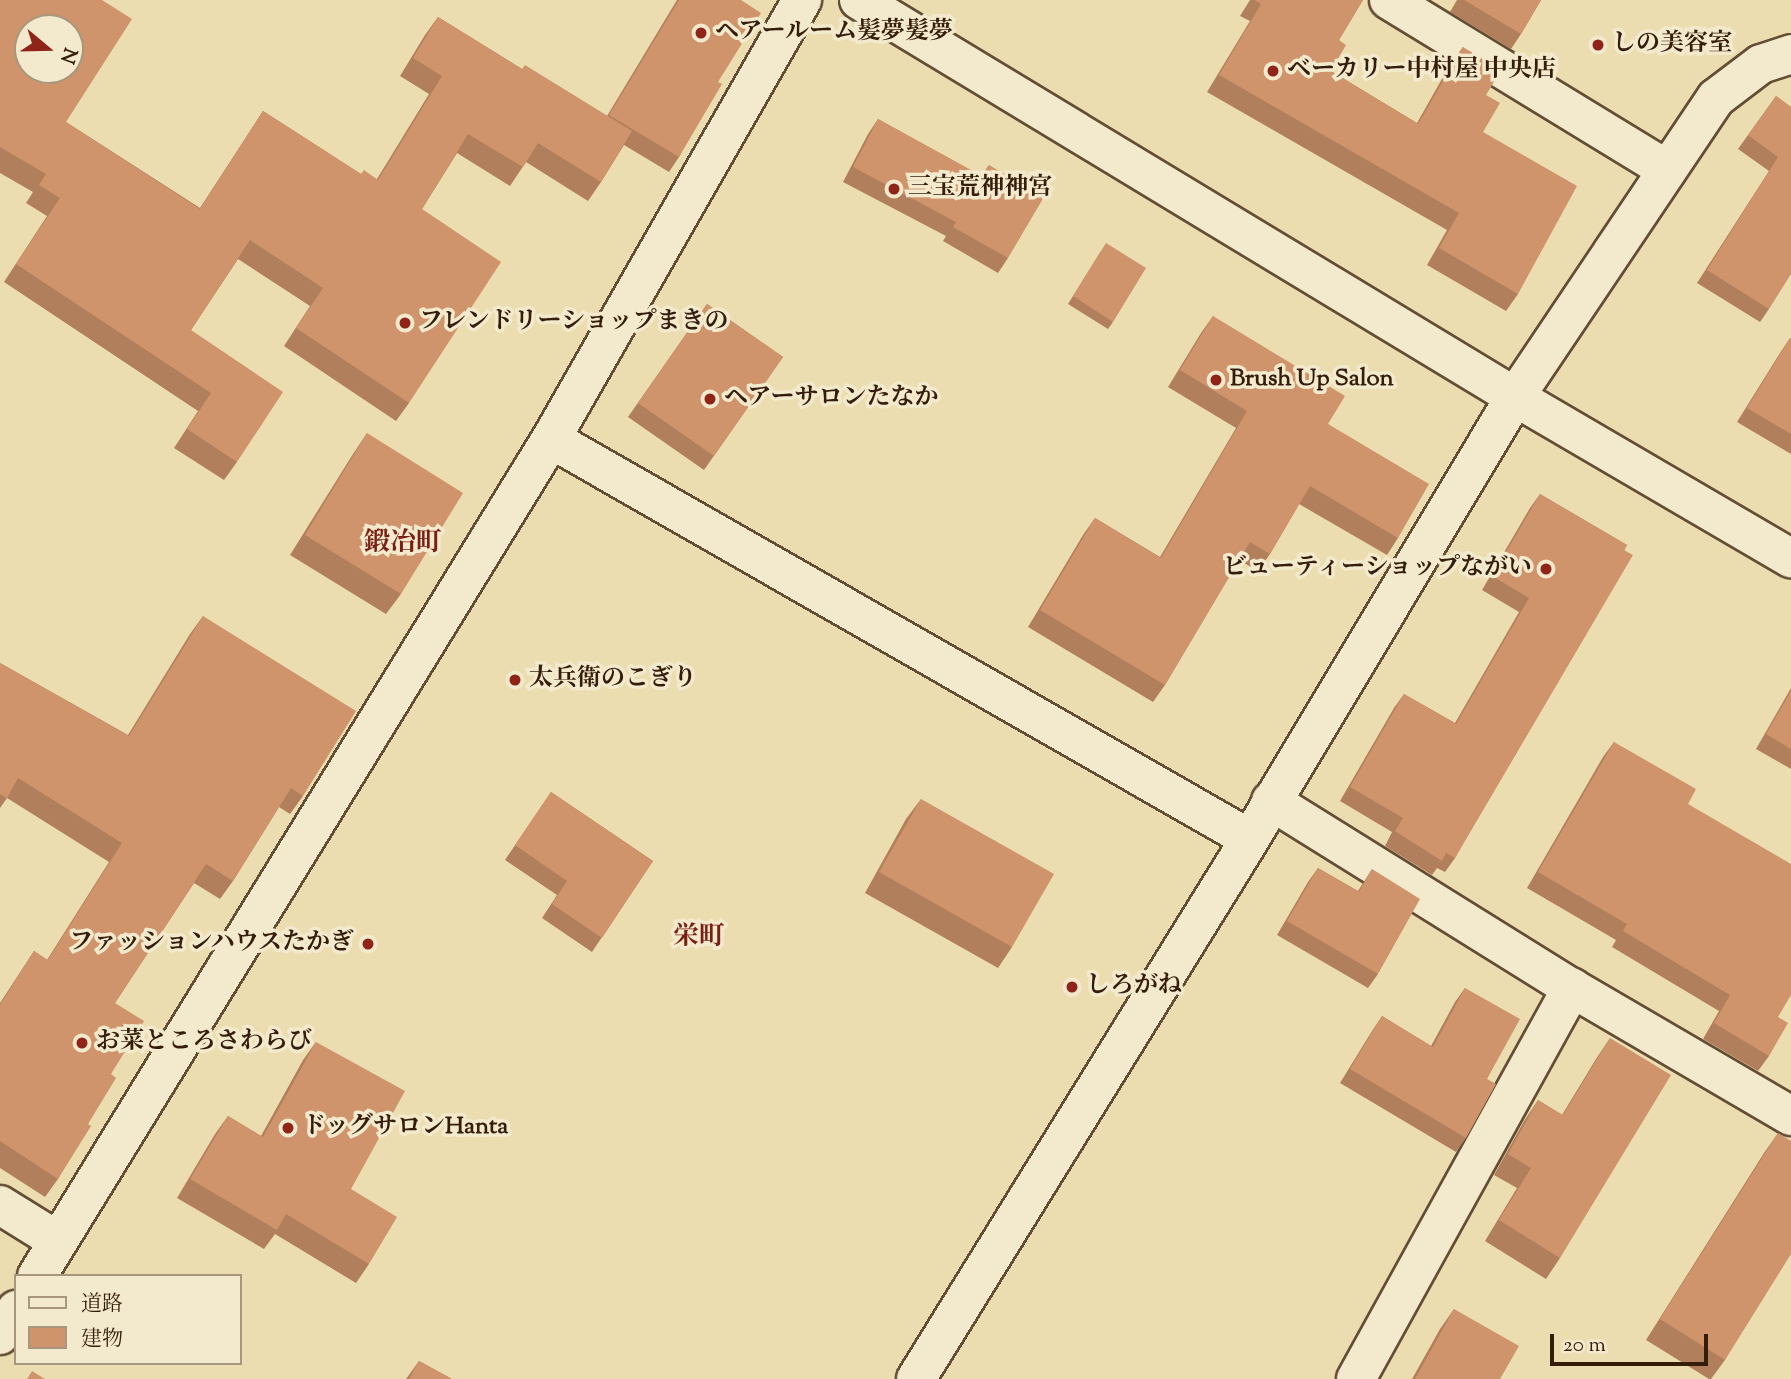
<!DOCTYPE html>
<meta charset="utf-8">
<style>
body{margin:0}
#map{position:relative;width:1791px;height:1379px;overflow:hidden;background:#ecddb0;font-family:"Sorts Mill Goudy","Noto Serif JP",serif}
div>[style]{position:absolute}
.roads{filter:drop-shadow(2px 0 #634d34) drop-shadow(-2px 0 #634d34) drop-shadow(0 2px #634d34) drop-shadow(0 -2px #634d34)}
.street>*{height:38px;margin:-19px;padding:0 19px;transform-origin:19px;border-radius:19px;background:#f3e9cc}
.secondary>*{height:38px;margin:-19px;padding:0 19px;transform-origin:19px;border-radius:19px;background:#f3e9cc}
.wall>*{inset:0;background:#b27f5c}
.building>*{inset:0;background:#cf946b}
.dots>*{width:19px;height:19px;translate:-50% -50%;box-sizing:border-box;border:4px solid #f3e9cc;border-radius:50%}
span{translate:-50% -50%;white-space:nowrap;text-align:center;line-height:1.15;-webkit-text-stroke:7px #f3e9cc;paint-order:stroke}
.poi-label{font-size:24px;color:#351d0b;font-weight:700}
.left{translate:0 -50%;text-align:left}
.right{translate:-100% -50%;text-align:right}
.neighbourhood-label{font-size:26px;color:#7a1f14;font-weight:700}
.legend{position:absolute;left:14px;top:1274px;width:228px;height:91px;box-sizing:border-box;background:#f3e9cc;border:2px solid #a7977f;margin:0;padding:9px 12px;list-style:none;font-size:21px;color:#351d0b}
.legend li{display:flex;align-items:center;gap:14px;height:35px}
.legend b{width:35px;border:2px solid #a7977f}
.north{position:absolute;left:14px;top:14px;width:70px;height:70px;box-sizing:border-box;background:#f3e9cc;border:2px solid #a7977f;border-radius:50%;rotate:109deg;font-size:19px;font-weight:700;line-height:28px;text-align:center;color:#351d0b}
.north::after{content:'';display:block;margin:auto;width:24px;height:32px;background:#8f2418;clip-path:polygon(50% 0,100% 100%,50% 72%,0 100%)}
.scale{position:absolute;left:1550px;top:1334px;width:158px;height:32px;box-sizing:border-box;border:4px solid #351d0b;border-top:0;padding-left:9px;font-size:21px;line-height:24px;white-space:nowrap;color:#351d0b;-webkit-text-stroke:5px #f3e9cc;paint-order:stroke}
</style>
<div id="map">
<div class="roads">
<div class="street">
<i style="left:1389px;top:0;width:326px;rotate:31.4deg"></i>
<i style="left:551px;top:439px;width:805px;rotate:29.78deg"></i>
<i style="left:1271px;top:801px;width:354px;rotate:31.9deg"></i>
<i style="left:1572px;top:988px;width:254px;rotate:30.3deg"></i>
<i style="left:916px;top:1379px;width:635px;rotate:-58.26deg"></i>
<i style="left:1250px;top:839px;width:515px;rotate:-59.06deg"></i>
<i style="left:1515px;top:397px;width:360px;rotate:-56.1deg"></i>
<i style="left:1716px;top:98px;width:56px;rotate:-37.1deg"></i>
<i style="left:1761px;top:64px;width:32px;rotate:-18deg"></i>
<i style="left:1356px;top:1379px;width:447px;rotate:-61.1deg"></i>
</div>
<div class="secondary">
<i style="left:859px;top:0;width:767px;rotate:31.18deg"></i>
<i style="left:1515px;top:397px;width:320px;rotate:30.3deg"></i>
<i style="left:0;top:1205px;width:68px;rotate:31.8deg"></i>
<i style="left:37px;top:1276px;width:982px;rotate:-58.45deg"></i>
<i style="left:551px;top:439px;width:506px;rotate:-60.24deg"></i>
<i style="left:0;top:1335px;width:30px;rotate:-57deg"></i>
</div>
</div>
<div class="wall">
<i style="clip-path:polygon(0 0,66px 122px,200px 208px,263px 111px,361px 174px,377px 179px,429px 94px,400px 76px,425px 35px,438px 17px,522px 69px,607px 116px,677px 0,741px 0,718px 82px,679px 157px,669px 172px,624px 145px,601px 182px,588px 201px,526px 162px,510px 186px,457px 153px,422px 209px,409px 403px,396px 421px,284px 346px,310px 306px,238px 259px,191px 330px,237px 462px,224px 480px,174px 448px,198px 411px,4px 282px,47px 216px,26px 203px,33px 192px,0 173px)"></i>
<i style="clip-path:polygon(1250px 0,1363px 0,1339px 40px,1331px 71px,1417px 123px,1451px 63px,1463px 47px,1486px 95px,1483px 132px,1518px 294px,1506px 311px,1427px 265px,1447px 230px,1207px 92px,1250px 21px,1240px 16px)"></i>
<i style="clip-path:polygon(1457px 0,1541px 0,1521px 34px,1511px 49px,1450px 12px)"></i>
<i style="clip-path:polygon(1776px 96px,1791px 107px,1769px 309px,1760px 322px,1697px 283px,1769px 171px,1738px 149px)"></i>
<i style="clip-path:polygon(878px 119px,981px 176px,989px 165px,1008px 258px,998px 273px,943px 241px,946px 236px,843px 182px,868px 134px)"></i>
<i style="clip-path:polygon(1101px 251px,1113px 322px,1108px 329px,1068px 304px)"></i>
<i style="clip-path:polygon(707px 304px,783px 357px,704px 470px,628px 417px)"></i>
<i style="clip-path:polygon(1213px 316px,1328px 424px,1398px 538px,1387px 555px,1299px 504px,1270px 554px,1258px 571px,1239px 560px,1165px 685px,1153px 702px,1028px 627px,1083px 535px,1095px 518px,1160px 557px,1236px 428px,1168px 387px,1201px 333px)"></i>
<i style="clip-path:polygon(1790px 338px,1791px 339px,1791px 454px,1737px 422px,1780px 353px)"></i>
<i style="clip-path:polygon(367px 433px,401px 594px,386px 614px,290px 555px,353px 454px)"></i>
<i style="clip-path:polygon(1540px 494px,1627px 545px,1455px 858px,1445px 872px,1437px 868px,1432px 875px,1385px 846px,1392px 832px,1340px 801px,1394px 708px,1404px 694px,1455px 723px,1519px 612px,1482px 590px,1530px 508px)"></i>
<i style="clip-path:polygon(203px 616px,303px 796px,290px 814px,279px 807px,233px 881px,220px 899px,194px 883px,115px 1003px,111px 1074px,88px 1124px,58px 1179px,45px 1197px,0 1168px,0 1003px,34px 951px,47px 960px,109px 862px,7px 798px,0 808px,0 663px,128px 735px,190px 634px)"></i>
<i style="clip-path:polygon(1791px 688px,1791px 769px,1756px 749px)"></i>
<i style="clip-path:polygon(1614px 742px,1688px 804px,1778px 1017px,1769px 1056px,1758px 1071px,1703px 1039px,1719px 1011px,1612px 947px,1616px 940px,1527px 888px,1603px 757px)"></i>
<i style="clip-path:polygon(551px 792px,653px 861px,592px 952px,542px 918px,557px 895px,505px 860px)"></i>
<i style="clip-path:polygon(921px 799px,1012px 947px,998px 968px,865px 893px,906px 819px)"></i>
<i style="clip-path:polygon(1318px 868px,1358px 891px,1372px 869px,1378px 974px,1368px 988px,1277px 935px,1308px 882px)"></i>
<i style="clip-path:polygon(1465px 988px,1466px 1138px,1456px 1152px,1340px 1083px,1372px 1031px,1382px 1016px,1431px 1046px,1455px 1002px)"></i>
<i style="clip-path:polygon(1610px 1038px,1560px 1258px,1546px 1279px,1485px 1241px,1517px 1188px,1494px 1175px,1524px 1121px,1538px 1100px,1562px 1115px,1596px 1059px)"></i>
<i style="clip-path:polygon(316px 1042px,369px 1264px,356px 1283px,275px 1234px,264px 1249px,177px 1198px,215px 1134px,228px 1116px,261px 1136px,303px 1060px)"></i>
<i style="clip-path:polygon(1778px 1133px,1725px 1360px,1711px 1379px,1709px 1379px,1646px 1340px,1764px 1153px)"></i>
<i style="clip-path:polygon(1454px 1309px,1500px 1379px,1412px 1379px,1440px 1329px)"></i>
<i style="clip-path:polygon(419px 1361px,452px 1379px,406px 1379px)"></i>
</div>
<div class="building">
<i style="clip-path:polygon(evenodd,0 0,102px 0,132px 19px,66px 122px,200px 209px,263px 111px,361px 174px,364px 170px,378px 180px,442px 76px,413px 58px,438px 17px,522px 69px,525px 65px,632px 131px,601px 182px,538px 143px,523px 167px,468px 134px,422px 209px,501px 262px,409px 403px,296px 328px,323px 288px,250px 240px,191px 330px,283px 392px,237px 462px,187px 429px,211px 393px,16px 264px,60px 198px,39px 185px,46px 174px,0 147px,0 0,28px 28px,70px 28px,70px 70px,28px 70px,28px 28px)"></i>
<i style="clip-path:polygon(679px 0,741px 0,761px 13px,718px 82px,722px 84px,679px 157px,609px 115px)"></i>
<i style="clip-path:polygon(1254px 0,1363px 0,1339px 40px,1346px 45px,1331px 71px,1418px 124px,1463px 47px,1501px 70px,1486px 95px,1500px 103px,1483px 132px,1577px 186px,1518px 294px,1439px 248px,1459px 213px,1219px 75px,1261px 4px)"></i>
<i style="clip-path:polygon(1464px 0,1541px 0,1521px 34px)"></i>
<i style="clip-path:polygon(1776px 96px,1791px 107px,1791px 274px,1769px 309px,1707px 270px,1778px 157px,1748px 135px)"></i>
<i style="clip-path:polygon(878px 119px,982px 176px,989px 165px,1044px 197px,1008px 258px,953px 227px,956px 222px,853px 167px)"></i>
<i style="clip-path:polygon(1106px 243px,1146px 268px,1113px 322px,1073px 296px)"></i>
<i style="clip-path:polygon(707px 304px,783px 357px,714px 456px,638px 403px)"></i>
<i style="clip-path:polygon(1213px 316px,1345px 396px,1328px 424px,1429px 484px,1398px 538px,1310px 486px,1270px 554px,1250px 542px,1165px 685px,1040px 610px,1095px 518px,1161px 558px,1247px 411px,1180px 370px)"></i>
<i style="clip-path:polygon(1790px 338px,1791px 339px,1791px 434px,1747px 408px)"></i>
<i style="clip-path:polygon(367px 433px,463px 493px,401px 594px,305px 535px)"></i>
<i style="clip-path:polygon(1540px 494px,1627px 545px,1624px 550px,1633px 555px,1455px 858px,1446px 853px,1442px 861px,1395px 831px,1403px 818px,1350px 787px,1404px 694px,1456px 724px,1529px 598px,1492px 576px)"></i>
<i style="clip-path:polygon(203px 616px,356px 711px,303px 796px,291px 788px,233px 881px,206px 864px,115px 1003px,144px 1021px,111px 1074px,116px 1078px,88px 1124px,91px 1126px,58px 1179px,0 1141px,0 1005px,34px 951px,48px 960px,122px 843px,18px 778px,7px 798px,0 794px,0 663px,129px 736px)"></i>
<i style="clip-path:polygon(1791px 691px,1791px 749px,1766px 734px)"></i>
<i style="clip-path:polygon(1614px 742px,1696px 789px,1688px 804px,1791px 864px,1791px 995px,1778px 1017px,1788px 1023px,1769px 1056px,1714px 1023px,1730px 995px,1623px 931px,1627px 924px,1538px 872px)"></i>
<i style="clip-path:polygon(551px 792px,653px 861px,602px 938px,552px 904px,567px 881px,515px 845px)"></i>
<i style="clip-path:polygon(921px 799px,1054px 874px,1012px 947px,879px 872px)"></i>
<i style="clip-path:polygon(1318px 868px,1359px 892px,1372px 869px,1420px 899px,1378px 974px,1287px 921px)"></i>
<i style="clip-path:polygon(1465px 988px,1520px 1019px,1487px 1079px,1496px 1084px,1466px 1138px,1350px 1069px,1382px 1016px,1433px 1047px)"></i>
<i style="clip-path:polygon(1610px 1038px,1671px 1075px,1560px 1258px,1499px 1220px,1531px 1168px,1508px 1154px,1538px 1100px,1563px 1115px)"></i>
<i style="clip-path:polygon(316px 1042px,405px 1091px,351px 1189px,397px 1217px,369px 1264px,286px 1214px,277px 1230px,190px 1179px,228px 1116px,263px 1137px)"></i>
<i style="clip-path:polygon(1778px 1133px,1791px 1141px,1791px 1254px,1725px 1360px,1660px 1319px)"></i>
<i style="clip-path:polygon(1454px 1309px,1519px 1346px,1500px 1379px,1415px 1379px)"></i>
<i style="clip-path:polygon(419px 1361px,452px 1379px,409px 1379px)"></i>
<i style="clip-path:polygon(32px 1371px,45px 1379px,27px 1379px)"></i>
</div>
<div class="dots">
<i style="left:701px;top:33px;background:#8f2418"></i>
<i style="left:1598px;top:45px;background:#8f2418"></i>
<i style="left:1273px;top:71px;background:#8f2418"></i>
<i style="left:894px;top:189px;background:#8f2418"></i>
<i style="left:405px;top:323px;background:#8f2418"></i>
<i style="left:1216px;top:380px;background:#8f2418"></i>
<i style="left:710px;top:399px;background:#8f2418"></i>
<i style="left:1546px;top:569px;background:#8f2418"></i>
<i style="left:515px;top:680px;background:#8f2418"></i>
<i style="left:368px;top:944px;background:#8f2418"></i>
<i style="left:1072px;top:987px;background:#8f2418"></i>
<i style="left:82px;top:1043px;background:#8f2418"></i>
<i style="left:288px;top:1128px;background:#8f2418"></i>
</div>
<div class="poi-label">
<span class="left" style="left:715px;top:33px">ヘアールーム髪夢髪夢</span>
<span class="left" style="left:1612px;top:45px">しの美容室</span>
<span class="left" style="left:1287px;top:71px">ベーカリー中村屋 中央店</span>
<span class="left" style="left:908px;top:189px">三宝荒神神宮</span>
<span class="left" style="left:419px;top:323px">フレンドリーショップまきの</span>
<span class="left" style="left:1230px;top:380px">Brush Up Salon</span>
<span class="left" style="left:724px;top:399px">ヘアーサロンたなか</span>
<span class="right" style="left:1532px;top:569px">ビューティーショップながい</span>
<span class="left" style="left:529px;top:680px">太兵衛のこぎり</span>
<span class="right" style="left:354px;top:944px">ファッションハウスたかぎ</span>
<span class="left" style="left:1086px;top:987px">しろがね</span>
<span class="left" style="left:96px;top:1043px">お菜ところさわらび</span>
<span class="left" style="left:302px;top:1128px">ドッグサロンHanta</span>
</div>
<div class="neighbourhood-label">
<span style="left:403px;top:544px">鍛冶町</span>
<span style="left:699px;top:938px">栄町</span>
</div>
<ul class="legend">
<li><b style="height:9px;background:#f3e9cc"></b>道路</li>
<li><b style="height:19px;background:#cf946b"></b>建物</li>
</ul>
<div class="north">N</div>
<div class="scale">20 m</div>
</div>
